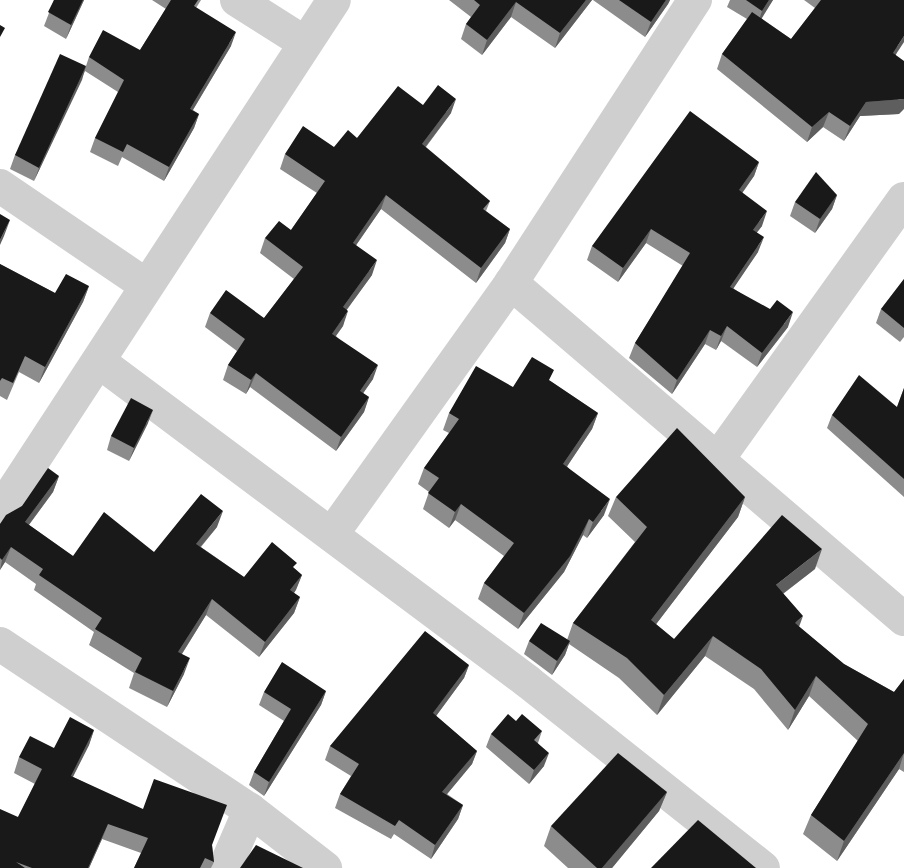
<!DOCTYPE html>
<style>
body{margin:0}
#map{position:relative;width:904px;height:868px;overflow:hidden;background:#fff;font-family:"Titillium Web",sans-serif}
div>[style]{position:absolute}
.minor>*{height:34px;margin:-17px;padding:0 17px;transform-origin:17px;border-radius:17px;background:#cfcfcf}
.wall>*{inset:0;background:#8c8c8c}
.shaded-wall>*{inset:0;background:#5e5e5e}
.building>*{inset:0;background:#191919}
span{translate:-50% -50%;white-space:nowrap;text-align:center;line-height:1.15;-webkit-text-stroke:8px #fff;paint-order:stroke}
</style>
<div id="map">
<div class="minor">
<i style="left:237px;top:0;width:80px;rotate:32.3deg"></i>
<i style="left:0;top:186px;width:174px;rotate:34.2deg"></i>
<i style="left:511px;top:283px;width:517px;rotate:40.53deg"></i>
<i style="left:101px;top:363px;width:532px;rotate:36.74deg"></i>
<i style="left:527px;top:681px;width:301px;rotate:38.4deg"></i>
<i style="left:717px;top:460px;width:321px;rotate:-54.4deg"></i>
<i style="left:0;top:511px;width:610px;rotate:-56.83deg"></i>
<i style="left:332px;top:534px;width:308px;rotate:-54.5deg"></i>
<i style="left:511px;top:283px;width:338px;rotate:-57deg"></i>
<i style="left:0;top:644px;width:300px;rotate:33.6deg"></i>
<i style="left:250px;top:810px;width:95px;rotate:37.7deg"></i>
<i style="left:225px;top:868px;width:63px;rotate:-66.7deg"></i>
</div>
<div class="wall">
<i style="clip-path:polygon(54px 0,84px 0,66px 39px,44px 26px)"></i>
<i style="clip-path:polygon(152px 0,201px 0,196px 8px,231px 46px,193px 110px,199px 114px,194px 128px,164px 181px,122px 157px,118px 166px,90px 152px,95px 138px,118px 92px,85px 71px,34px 181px,10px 169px,15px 155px,86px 66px,89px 57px,140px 50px,166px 9px)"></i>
<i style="clip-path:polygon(449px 0,592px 0,555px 48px,511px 17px,482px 55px,461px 39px,466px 24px,471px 17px)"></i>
<i style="clip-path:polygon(593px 0,670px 0,668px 4px,645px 37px)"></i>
<i style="clip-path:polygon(730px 0,773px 0,761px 18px,791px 39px,815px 8px,804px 0,904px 0,896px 55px,899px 114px,860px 116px,844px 141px,823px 127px,807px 142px,717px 69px,722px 54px,747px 19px,727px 7px)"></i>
<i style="clip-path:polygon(423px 105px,451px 113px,426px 147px,490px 201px,486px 211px,510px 229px,505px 243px,476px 283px,381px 209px,356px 245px,372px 275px,346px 310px,343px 326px,336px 336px,373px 379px,363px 393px,369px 397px,364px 412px,336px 451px,250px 387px,246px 394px,223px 380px,228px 365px,237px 351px,205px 327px,210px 313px,264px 318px,294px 279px,260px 253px,265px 238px,291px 230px,317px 193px,280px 169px,285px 154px,334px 147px,357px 138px)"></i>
<i style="clip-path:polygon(759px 162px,754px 176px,742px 192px,762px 226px,757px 232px,758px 252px,733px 288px,788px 327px,757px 367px,721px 341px,716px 350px,705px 344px,672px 394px,629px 358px,635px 343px,683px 266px,646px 243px,618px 282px,587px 260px,592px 246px)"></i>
<i style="clip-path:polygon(837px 195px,832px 209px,815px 233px,790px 216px,795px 202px)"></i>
<i style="clip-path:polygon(0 264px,55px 293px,89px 286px,83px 302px,39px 383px,19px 372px,7px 400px,0 396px)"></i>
<i style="clip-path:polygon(904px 279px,904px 337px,900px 342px,876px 323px,881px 309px)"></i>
<i style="clip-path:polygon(550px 381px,598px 413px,592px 429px,567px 466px,604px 515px,587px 538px,583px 535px,564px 572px,518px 629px,478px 599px,484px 583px,504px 556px,455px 520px,449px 528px,423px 509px,429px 492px,418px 484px,424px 468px,449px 433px,443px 430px,449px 413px,513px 387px)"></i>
<i style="clip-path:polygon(904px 388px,904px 497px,827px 428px,832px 415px,897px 407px)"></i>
<i style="clip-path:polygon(148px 423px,129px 461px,107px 450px,111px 436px)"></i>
<i style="clip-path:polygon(59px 476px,53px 492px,29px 525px,73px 556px,154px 552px,217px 527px,201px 547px,244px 577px,295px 569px,302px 575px,294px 593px,300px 597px,294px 613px,259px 657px,206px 615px,182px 654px,184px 674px,167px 707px,129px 688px,134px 673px,89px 645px,94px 632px,34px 590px,36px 584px,5px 562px,0 570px,0 524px)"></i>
<i style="clip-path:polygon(616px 497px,745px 497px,738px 517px,656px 624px,674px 639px,815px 569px,783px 594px,799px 627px,844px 664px,894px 692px,904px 679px,904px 772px,899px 769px,837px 861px,803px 834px,811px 815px,858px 741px,809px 696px,788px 730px,754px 689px,705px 656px,657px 715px,619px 678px,569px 644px,565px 655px,552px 675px,524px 654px,529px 641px,567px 640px,573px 623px,635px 542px,608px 516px)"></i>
<i style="clip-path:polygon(469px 665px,464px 678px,436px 716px,477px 751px,472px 764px,447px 794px,463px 805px,458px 819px,431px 859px,394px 834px,391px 839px,335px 808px,340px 794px,351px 776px,325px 760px,330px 746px)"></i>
<i style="clip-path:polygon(326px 691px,321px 705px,264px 796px,249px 785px,254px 772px,284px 721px,259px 705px,264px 692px)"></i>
<i style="clip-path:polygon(516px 721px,542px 731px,538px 743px,544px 766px,529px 784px,486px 747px,491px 734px)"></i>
<i style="clip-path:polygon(94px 730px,89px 745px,73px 777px,212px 845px,214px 862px,211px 868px,134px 868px,141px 853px,102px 839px,89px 868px,0 868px,18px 817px,35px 784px,14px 773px,19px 757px,54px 748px)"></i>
<i style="clip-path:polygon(667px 792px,659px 811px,612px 868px,568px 868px,544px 846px,551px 826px)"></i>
</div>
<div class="shaded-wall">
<i style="clip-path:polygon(83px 0,84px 0,66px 39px,71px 25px)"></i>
<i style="clip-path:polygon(586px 0,592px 0,555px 48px,560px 33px)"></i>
<i style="clip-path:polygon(666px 0,670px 0,668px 4px,645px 37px,651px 22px)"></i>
<i style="clip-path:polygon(769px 0,773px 0,757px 26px,762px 11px)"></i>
<i style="clip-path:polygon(516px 2px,511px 17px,482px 55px,487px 40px)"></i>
<i style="clip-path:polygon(236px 32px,231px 46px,185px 123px,190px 109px)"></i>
<i style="clip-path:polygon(904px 36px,904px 42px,887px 68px,893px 53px)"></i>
<i style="clip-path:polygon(86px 66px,82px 80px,34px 181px,39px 168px)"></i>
<i style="clip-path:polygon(456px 99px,451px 113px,417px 158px,422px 144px)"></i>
<i style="clip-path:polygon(904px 99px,904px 109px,899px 114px,860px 116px,844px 141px,850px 126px,866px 102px)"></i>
<i style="clip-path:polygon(829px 112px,823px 127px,807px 142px,812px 127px)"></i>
<i style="clip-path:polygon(199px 114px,194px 128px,164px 181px,169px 167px)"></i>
<i style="clip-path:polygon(759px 162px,754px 176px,734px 205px,739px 190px)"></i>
<i style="clip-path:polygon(386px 195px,381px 209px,348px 257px,353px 243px)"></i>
<i style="clip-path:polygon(837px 195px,832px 209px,815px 233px,820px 219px)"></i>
<i style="clip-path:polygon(767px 211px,762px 226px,748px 244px,753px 230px)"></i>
<i style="clip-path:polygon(10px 220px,4px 236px,0 245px,0 240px)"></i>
<i style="clip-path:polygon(510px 229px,505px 243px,476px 283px,481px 268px)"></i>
<i style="clip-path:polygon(651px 229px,646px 243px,618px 282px,623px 268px)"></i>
<i style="clip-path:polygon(764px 237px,758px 252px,725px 301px,730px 287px)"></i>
<i style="clip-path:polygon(377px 260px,372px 275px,338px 322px,343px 307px)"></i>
<i style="clip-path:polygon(89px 286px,83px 302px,39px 383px,45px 367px)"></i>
<i style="clip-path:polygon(348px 311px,343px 326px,327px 348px,332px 334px)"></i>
<i style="clip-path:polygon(793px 312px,788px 327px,757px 367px,762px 353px)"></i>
<i style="clip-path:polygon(727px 326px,721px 341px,716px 350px,721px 336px)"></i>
<i style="clip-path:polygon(710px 330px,705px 344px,672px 394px,677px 380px)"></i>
<i style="clip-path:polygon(378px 365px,373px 379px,355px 405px,360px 391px)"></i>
<i style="clip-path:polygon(256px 373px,250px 387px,246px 394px,251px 380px)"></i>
<i style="clip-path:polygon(369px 397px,364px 412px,336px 451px,341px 437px)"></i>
<i style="clip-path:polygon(153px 410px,148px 423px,129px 461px,134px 448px)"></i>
<i style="clip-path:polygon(598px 413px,592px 429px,558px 480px,563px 464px)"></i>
<i style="clip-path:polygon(59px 476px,53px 492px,19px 538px,25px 522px)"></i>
<i style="clip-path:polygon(745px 497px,738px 517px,644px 640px,651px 620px)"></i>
<i style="clip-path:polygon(610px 499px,604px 515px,587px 538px,593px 522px)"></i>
<i style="clip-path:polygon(461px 504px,455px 520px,449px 528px,455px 512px)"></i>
<i style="clip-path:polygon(223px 511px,217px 527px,190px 559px,196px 544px)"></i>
<i style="clip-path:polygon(589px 519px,583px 535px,564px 572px,518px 629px,524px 613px)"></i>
<i style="clip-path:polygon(11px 547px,5px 562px,0 570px,2px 560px)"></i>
<i style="clip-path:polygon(822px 549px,815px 569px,768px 605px,776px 585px)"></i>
<i style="clip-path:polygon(302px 575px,296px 590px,285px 606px,290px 590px)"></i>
<i style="clip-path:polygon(300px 597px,294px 613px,259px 657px,265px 642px)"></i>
<i style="clip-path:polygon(212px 599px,206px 615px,173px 668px,178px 652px)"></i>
<i style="clip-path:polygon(803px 616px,796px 635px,795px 623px)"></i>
<i style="clip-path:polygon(713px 636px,705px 656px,657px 715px,664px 695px)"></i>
<i style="clip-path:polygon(570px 641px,565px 655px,552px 675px,557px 661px)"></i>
<i style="clip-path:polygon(190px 658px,184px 674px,167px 707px,173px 691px)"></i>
<i style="clip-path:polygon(469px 665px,464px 678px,428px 727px,433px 713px)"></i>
<i style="clip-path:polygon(816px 676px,809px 696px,788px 730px,795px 710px)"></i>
<i style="clip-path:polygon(326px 691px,321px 705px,264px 796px,269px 782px)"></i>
<i style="clip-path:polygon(94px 730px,89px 745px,65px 792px,71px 776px)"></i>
<i style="clip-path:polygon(477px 751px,472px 764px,438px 805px,442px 792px)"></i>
<i style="clip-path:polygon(549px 753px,544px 766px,529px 784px,534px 770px)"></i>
<i style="clip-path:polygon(904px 753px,899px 769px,837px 861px,844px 841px)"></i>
<i style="clip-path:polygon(667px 792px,659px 811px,612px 868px,602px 868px)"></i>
<i style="clip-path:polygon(463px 805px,458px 819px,431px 859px,435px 845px)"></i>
<i style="clip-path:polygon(108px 824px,102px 839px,89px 868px,88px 868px)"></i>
</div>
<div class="building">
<i style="clip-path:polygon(54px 0,83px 0,71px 25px,48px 12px)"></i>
<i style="clip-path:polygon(171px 0,198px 0,194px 6px,236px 32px,190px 109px,199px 114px,169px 167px,127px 144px,123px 152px,95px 138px,124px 80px,89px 57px,103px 30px,140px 50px)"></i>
<i style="clip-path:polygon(474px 0,586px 0,560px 33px,516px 2px,487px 40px,466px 24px,480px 5px)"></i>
<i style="clip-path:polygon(619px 0,666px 0,651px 22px)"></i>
<i style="clip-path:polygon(746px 0,769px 0,762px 11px)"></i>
<i style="clip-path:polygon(821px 0,904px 0,904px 36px,893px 53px,904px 61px,904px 99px,866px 102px,850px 126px,829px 112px,812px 127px,722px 54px,752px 12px,791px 39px)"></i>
<i style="clip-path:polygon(0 25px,5px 28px,0 37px)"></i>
<i style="clip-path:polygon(60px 54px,86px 66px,39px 168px,15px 155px)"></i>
<i style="clip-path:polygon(438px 85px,456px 99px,422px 144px,490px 201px,483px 209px,510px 229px,481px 268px,386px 195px,353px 243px,377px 260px,343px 307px,348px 311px,332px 334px,378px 365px,360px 391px,369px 397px,341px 437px,256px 373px,251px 380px,228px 365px,245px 339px,210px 313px,226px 290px,264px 318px,303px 267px,265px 238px,279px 221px,291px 230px,325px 181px,285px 154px,303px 126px,334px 147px,348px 130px,357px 138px,398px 86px,423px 105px)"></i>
<i style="clip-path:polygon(690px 111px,759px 162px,739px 190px,767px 211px,753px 230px,764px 237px,730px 287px,770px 309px,777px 300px,793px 312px,762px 353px,727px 326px,721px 336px,710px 330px,677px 380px,635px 343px,690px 253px,651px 229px,623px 268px,592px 246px)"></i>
<i style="clip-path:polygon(816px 172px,837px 195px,820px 219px,795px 202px)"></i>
<i style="clip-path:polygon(0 214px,10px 220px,0 240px)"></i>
<i style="clip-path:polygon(0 264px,55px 293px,66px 274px,89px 286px,45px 367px,25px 356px,13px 383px,2px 378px,0 381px)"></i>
<i style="clip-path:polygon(904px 279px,904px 328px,881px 309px)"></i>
<i style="clip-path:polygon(532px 357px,554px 370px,549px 380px,598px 413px,563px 464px,610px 499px,593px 522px,589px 519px,570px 556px,524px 613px,484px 583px,514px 543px,461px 504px,455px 512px,428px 493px,439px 478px,424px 468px,459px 419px,449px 413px,476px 366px,513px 387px)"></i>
<i style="clip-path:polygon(859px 375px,897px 407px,904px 388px,904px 479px,832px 415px)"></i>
<i style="clip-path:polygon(131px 398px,153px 410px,134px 448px,111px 436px)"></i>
<i style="clip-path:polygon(677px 428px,745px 497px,651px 620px,674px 639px,782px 515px,822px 549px,776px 585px,803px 616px,795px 623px,844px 664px,894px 692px,904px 679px,904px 753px,844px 841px,811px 815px,868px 724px,816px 676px,795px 710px,761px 669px,713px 636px,664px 695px,627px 658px,573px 623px,647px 527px,616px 497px)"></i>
<i style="clip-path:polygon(48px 468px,59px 476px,25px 522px,73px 556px,104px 512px,154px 552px,201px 494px,223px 511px,196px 544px,244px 577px,272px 542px,297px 563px,293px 567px,302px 575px,290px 590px,300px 597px,265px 642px,212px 599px,178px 652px,190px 658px,173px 691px,135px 672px,142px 658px,95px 629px,102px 618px,39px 575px,43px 569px,11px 547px,2px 560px,0 558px,0 524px,6px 515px,22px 506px)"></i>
<i style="clip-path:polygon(541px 623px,570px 641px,557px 661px,529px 641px)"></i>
<i style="clip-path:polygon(425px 631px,469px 665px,433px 713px,477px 751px,442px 792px,463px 805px,435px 845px,399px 820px,395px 826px,340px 794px,359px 764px,330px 746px)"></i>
<i style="clip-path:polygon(282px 662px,326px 691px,269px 782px,254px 772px,291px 709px,264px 692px)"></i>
<i style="clip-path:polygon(508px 714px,516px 721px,522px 714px,542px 731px,534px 740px,549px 753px,534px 770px,491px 734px)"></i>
<i style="clip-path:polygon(70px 717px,94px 730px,71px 776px,143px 809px,154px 779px,227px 805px,212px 845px,214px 862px,205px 858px,200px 868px,134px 868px,148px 838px,108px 824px,88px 868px,32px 868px,16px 862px,25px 868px,0 868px,0 809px,18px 817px,42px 769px,19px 757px,30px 736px,54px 748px)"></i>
<i style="clip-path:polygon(618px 753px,667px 792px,602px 868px,597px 868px,551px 826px)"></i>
<i style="clip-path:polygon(698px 820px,756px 868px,651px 868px)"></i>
<i style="clip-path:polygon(256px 845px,303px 868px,240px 868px)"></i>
</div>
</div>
